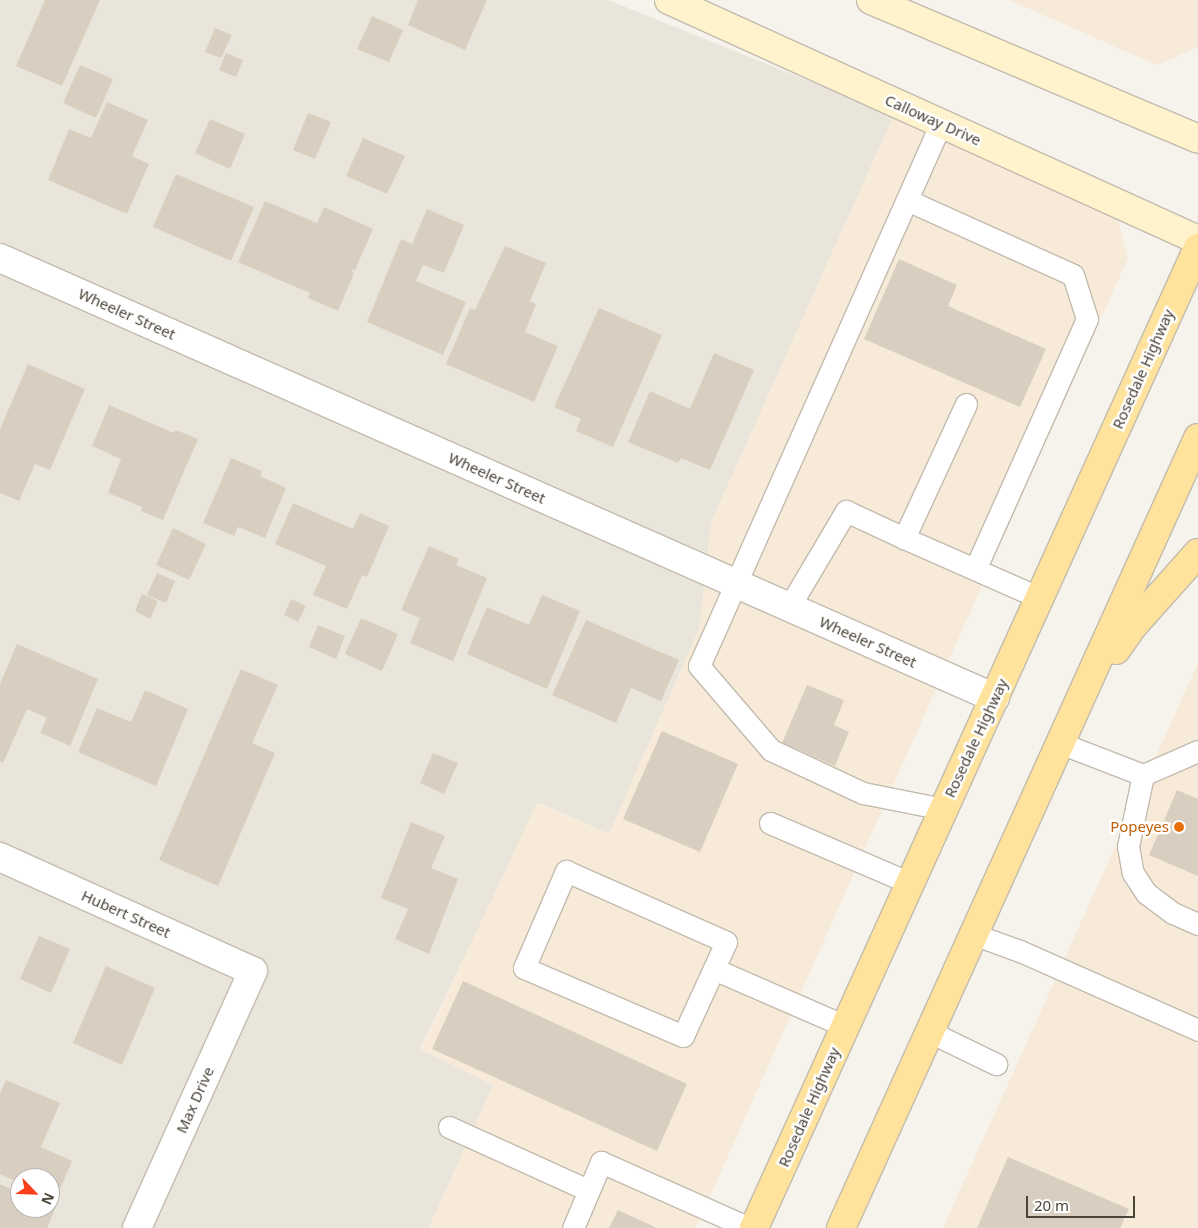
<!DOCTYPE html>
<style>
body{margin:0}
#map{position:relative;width:1198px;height:1228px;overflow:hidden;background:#f6f3ec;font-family:"Noto Sans",sans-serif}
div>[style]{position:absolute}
.residential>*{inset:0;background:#eae5da}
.commercial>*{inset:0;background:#f7ead8}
.building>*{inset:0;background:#d8cfc1}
.roads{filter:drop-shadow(1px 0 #c2bbae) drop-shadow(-1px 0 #c2bbae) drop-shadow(0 1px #c2bbae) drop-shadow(0 -1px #c2bbae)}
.lane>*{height:21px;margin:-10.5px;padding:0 10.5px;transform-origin:10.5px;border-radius:10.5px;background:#fff}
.street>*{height:28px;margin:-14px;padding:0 14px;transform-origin:14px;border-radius:14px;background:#fff}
.secondary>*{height:28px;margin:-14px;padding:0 14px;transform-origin:14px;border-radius:14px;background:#fff3cd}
.primary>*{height:28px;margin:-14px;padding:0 14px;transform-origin:14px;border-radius:14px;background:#ffe39c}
.dots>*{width:14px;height:14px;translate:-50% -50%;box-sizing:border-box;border:2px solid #fff;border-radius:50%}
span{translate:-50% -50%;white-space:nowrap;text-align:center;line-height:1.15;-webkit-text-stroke:5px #fff;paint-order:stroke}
.street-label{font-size:15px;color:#4b4439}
.food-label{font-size:15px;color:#c56008}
.right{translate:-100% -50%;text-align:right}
.north{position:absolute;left:10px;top:1168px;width:50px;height:50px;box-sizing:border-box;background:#fff;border:1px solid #b7b4b0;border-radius:50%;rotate:114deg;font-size:14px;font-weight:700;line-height:20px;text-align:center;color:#4b4439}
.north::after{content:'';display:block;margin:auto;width:18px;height:22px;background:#fc3f1d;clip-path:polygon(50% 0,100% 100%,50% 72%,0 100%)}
.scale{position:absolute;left:1026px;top:1196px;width:109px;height:22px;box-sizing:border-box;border:2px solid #4b4439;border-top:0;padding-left:6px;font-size:15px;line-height:18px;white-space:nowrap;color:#4b4439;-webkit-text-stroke:4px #fff;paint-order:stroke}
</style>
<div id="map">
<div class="residential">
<i style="clip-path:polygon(evenodd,0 0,608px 0,894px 115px,711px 523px,700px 627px,609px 834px,539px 803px,421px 1047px,493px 1085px,429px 1228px,0 1228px,0 0,20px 1178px,50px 1178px,50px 1208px,20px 1208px,20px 1178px)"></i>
</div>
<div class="commercial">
<i style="clip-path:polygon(1009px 0,1198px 0,1198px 47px,1157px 65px)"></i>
<i style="clip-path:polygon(894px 115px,1115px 208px,1128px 258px,696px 1228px,429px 1228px,493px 1085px,421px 1050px,537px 803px,609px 834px,700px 627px,711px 523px)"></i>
<i style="clip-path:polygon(1198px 663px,1198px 1228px,943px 1228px)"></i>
</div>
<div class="building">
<i style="clip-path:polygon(45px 0,100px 0,62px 86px,16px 66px)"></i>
<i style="clip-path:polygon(418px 0,487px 0,465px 50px,408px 25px)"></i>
<i style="clip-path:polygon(372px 16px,403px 30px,389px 62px,357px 49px)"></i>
<i style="clip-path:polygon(215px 28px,232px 35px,221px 58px,205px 52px)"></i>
<i style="clip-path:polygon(226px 53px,243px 60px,236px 77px,219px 70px)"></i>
<i style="clip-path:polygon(80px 65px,113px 79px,96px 118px,63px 103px)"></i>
<i style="clip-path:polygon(107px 102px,148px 120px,132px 156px,149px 164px,127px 214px,48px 180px,69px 129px,91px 138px)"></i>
<i style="clip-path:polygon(308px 113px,331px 122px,315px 159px,293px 150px)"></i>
<i style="clip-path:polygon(210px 119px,245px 134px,230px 169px,195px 153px)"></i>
<i style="clip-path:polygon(363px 138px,405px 156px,387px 194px,346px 176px)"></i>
<i style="clip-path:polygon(176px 174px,254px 207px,231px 261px,153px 227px)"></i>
<i style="clip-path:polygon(265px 201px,317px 223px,324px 207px,373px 229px,355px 270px,353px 269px,351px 272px,354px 273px,338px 311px,308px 298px,310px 293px,238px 262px)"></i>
<i style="clip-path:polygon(427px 209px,464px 225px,444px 273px,423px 265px,416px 281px,466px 302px,443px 355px,367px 322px,401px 239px,412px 244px)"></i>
<i style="clip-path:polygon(505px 246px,546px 263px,530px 301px,536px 304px,525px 332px,558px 346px,534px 402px,446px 364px,470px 308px,475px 310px)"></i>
<i style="clip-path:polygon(899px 259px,957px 285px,948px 306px,1046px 349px,1020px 407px,864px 339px)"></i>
<i style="clip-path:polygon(599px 308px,662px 335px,613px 447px,576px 431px,581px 419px,554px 407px)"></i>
<i style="clip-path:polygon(714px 353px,754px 370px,710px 470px,681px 458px,678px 463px,628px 442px,650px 391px,690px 409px)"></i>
<i style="clip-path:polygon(28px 364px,85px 389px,50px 470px,35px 464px,19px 501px,0 493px,0 429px)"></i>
<i style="clip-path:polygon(109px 405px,174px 433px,176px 430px,198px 439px,163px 520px,141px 511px,142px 507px,108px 493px,121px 459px,92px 446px)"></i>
<i style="clip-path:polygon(231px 458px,262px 471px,260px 476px,286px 488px,265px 538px,238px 527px,234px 536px,203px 523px)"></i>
<i style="clip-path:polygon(293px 503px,353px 529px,360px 513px,389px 526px,367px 577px,362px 575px,347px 609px,313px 595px,326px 566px,275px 544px)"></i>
<i style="clip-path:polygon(173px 528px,206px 544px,189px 580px,156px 565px)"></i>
<i style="clip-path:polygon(429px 546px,459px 559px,456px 565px,487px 578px,453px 661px,410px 643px,420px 618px,401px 610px)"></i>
<i style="clip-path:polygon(157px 573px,175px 581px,166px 603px,147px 595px)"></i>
<i style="clip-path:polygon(142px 594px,158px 601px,150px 619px,135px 611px)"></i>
<i style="clip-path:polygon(542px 595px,580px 611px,547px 689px,467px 654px,487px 607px,529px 625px)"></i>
<i style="clip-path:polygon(291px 599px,306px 606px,298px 622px,284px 615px)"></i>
<i style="clip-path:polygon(361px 618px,398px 634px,382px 671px,345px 654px)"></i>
<i style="clip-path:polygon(586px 620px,679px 660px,661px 701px,631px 688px,616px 723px,552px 695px)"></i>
<i style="clip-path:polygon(318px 625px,345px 636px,336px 659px,309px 647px)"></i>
<i style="clip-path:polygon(17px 644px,98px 679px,70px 746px,40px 733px,47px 718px,27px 709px,3px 763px,0 761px,0 684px)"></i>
<i style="clip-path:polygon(241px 669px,278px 685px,252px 743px,275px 753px,218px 886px,159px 860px)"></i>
<i style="clip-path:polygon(807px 685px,844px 700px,834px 725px,849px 732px,835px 766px,782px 743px)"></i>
<i style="clip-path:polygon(145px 690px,188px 709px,156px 786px,78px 752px,97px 708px,131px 722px)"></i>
<i style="clip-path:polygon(662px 731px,738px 764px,700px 852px,623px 819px)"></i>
<i style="clip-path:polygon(433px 753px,458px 763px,444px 794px,420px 783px)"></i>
<i style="clip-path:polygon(1177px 790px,1198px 799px,1198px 876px,1149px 855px)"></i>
<i style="clip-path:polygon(411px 822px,445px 836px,431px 868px,458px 879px,429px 954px,395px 939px,408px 909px,381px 898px)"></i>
<i style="clip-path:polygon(39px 936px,70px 949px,51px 993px,20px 979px)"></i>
<i style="clip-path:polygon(106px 966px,155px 988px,122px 1065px,73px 1043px)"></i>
<i style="clip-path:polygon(463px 981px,687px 1084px,657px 1151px,432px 1049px)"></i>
<i style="clip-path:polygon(6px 1080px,60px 1103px,41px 1147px,72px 1161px,56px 1199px,50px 1196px,50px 1178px,20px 1178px,20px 1183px,0 1174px,0 1093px)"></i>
<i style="clip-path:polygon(1008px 1157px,1129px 1209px,1120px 1228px,977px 1228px)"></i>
<i style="clip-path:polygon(0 1184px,20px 1193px,20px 1208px,50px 1207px,55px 1209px,47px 1228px,0 1228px)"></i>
<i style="clip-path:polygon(618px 1210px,657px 1228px,609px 1228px)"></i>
</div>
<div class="roads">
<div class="lane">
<i style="left:941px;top:123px;width:594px;rotate:114.02deg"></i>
<i style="left:699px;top:666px;width:111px;rotate:49.4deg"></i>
<i style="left:771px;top:750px;width:102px;rotate:25.1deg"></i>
<i style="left:863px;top:793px;width:82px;rotate:11.3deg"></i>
<i style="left:907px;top:200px;width:182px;rotate:24.3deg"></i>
<i style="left:1073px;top:275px;width:46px;rotate:72.3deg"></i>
<i style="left:1087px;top:319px;width:274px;rotate:114.1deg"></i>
<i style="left:966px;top:404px;width:148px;rotate:114.8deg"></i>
<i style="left:904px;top:538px;width:149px;rotate:23.8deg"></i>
<i style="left:789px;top:607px;width:112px;rotate:-59.3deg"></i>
<i style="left:846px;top:511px;width:64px;rotate:25deg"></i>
<i style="left:1060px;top:743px;width:89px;rotate:21.1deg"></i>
<i style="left:1143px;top:775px;width:60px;rotate:-23.6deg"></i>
<i style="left:1143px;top:775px;width:73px;rotate:101.9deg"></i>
<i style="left:1128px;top:846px;width:27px;rotate:80deg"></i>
<i style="left:1133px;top:873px;width:24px;rotate:57deg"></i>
<i style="left:1146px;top:893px;width:34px;rotate:37deg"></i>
<i style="left:1173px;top:913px;width:27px;rotate:24deg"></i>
<i style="left:770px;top:823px;width:152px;rotate:23.2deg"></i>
<i style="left:566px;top:871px;width:175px;rotate:23.9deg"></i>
<i style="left:726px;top:942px;width:103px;rotate:114.6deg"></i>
<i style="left:683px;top:1036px;width:173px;rotate:-156.8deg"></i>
<i style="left:524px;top:968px;width:106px;rotate:-66.6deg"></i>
<i style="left:973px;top:934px;width:50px;rotate:19.9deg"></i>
<i style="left:1020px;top:951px;width:195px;rotate:23.9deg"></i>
<i style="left:714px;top:969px;width:143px;rotate:23.5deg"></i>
<i style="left:928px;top:1031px;width:76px;rotate:25.9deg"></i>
<i style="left:449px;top:1127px;width:153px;rotate:24.4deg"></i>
<i style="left:573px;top:1228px;width:72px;rotate:-67deg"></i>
<i style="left:601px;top:1162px;width:162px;rotate:24deg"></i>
</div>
<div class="street">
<i style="left:0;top:258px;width:1088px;rotate:23.86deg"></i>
<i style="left:0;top:857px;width:277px;rotate:24.3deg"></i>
<i style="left:253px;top:971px;width:282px;rotate:114.3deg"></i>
</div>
<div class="secondary">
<i style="left:669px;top:0;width:581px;rotate:24.4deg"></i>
<i style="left:871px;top:0;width:355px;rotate:23deg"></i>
</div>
<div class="primary">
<i style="left:1116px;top:650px;width:28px;rotate:-55deg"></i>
<i style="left:1132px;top:627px;width:99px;rotate:-48.3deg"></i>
<i style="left:754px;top:1228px;width:1076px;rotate:-65.63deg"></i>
<i style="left:841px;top:1228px;width:867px;rotate:-65.68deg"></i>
</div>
</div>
<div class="dots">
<i style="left:1179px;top:827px;background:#e8710a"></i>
</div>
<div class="street-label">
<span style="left:933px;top:120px;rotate:24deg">Calloway Drive</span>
<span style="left:127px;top:314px;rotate:24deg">Wheeler Street</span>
<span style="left:1143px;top:369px;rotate:-66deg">Rosedale Highway</span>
<span style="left:497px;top:478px;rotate:24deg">Wheeler Street</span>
<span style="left:868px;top:642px;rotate:24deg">Wheeler Street</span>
<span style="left:976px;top:738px;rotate:-65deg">Rosedale Highway</span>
<span style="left:126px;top:914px;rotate:24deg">Hubert Street</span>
<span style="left:195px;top:1100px;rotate:-66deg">Max Drive</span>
<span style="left:809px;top:1107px;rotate:-66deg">Rosedale Highway</span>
</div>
<div class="food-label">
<span class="right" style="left:1169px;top:827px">Popeyes</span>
</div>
<div class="north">N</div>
<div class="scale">20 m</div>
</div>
